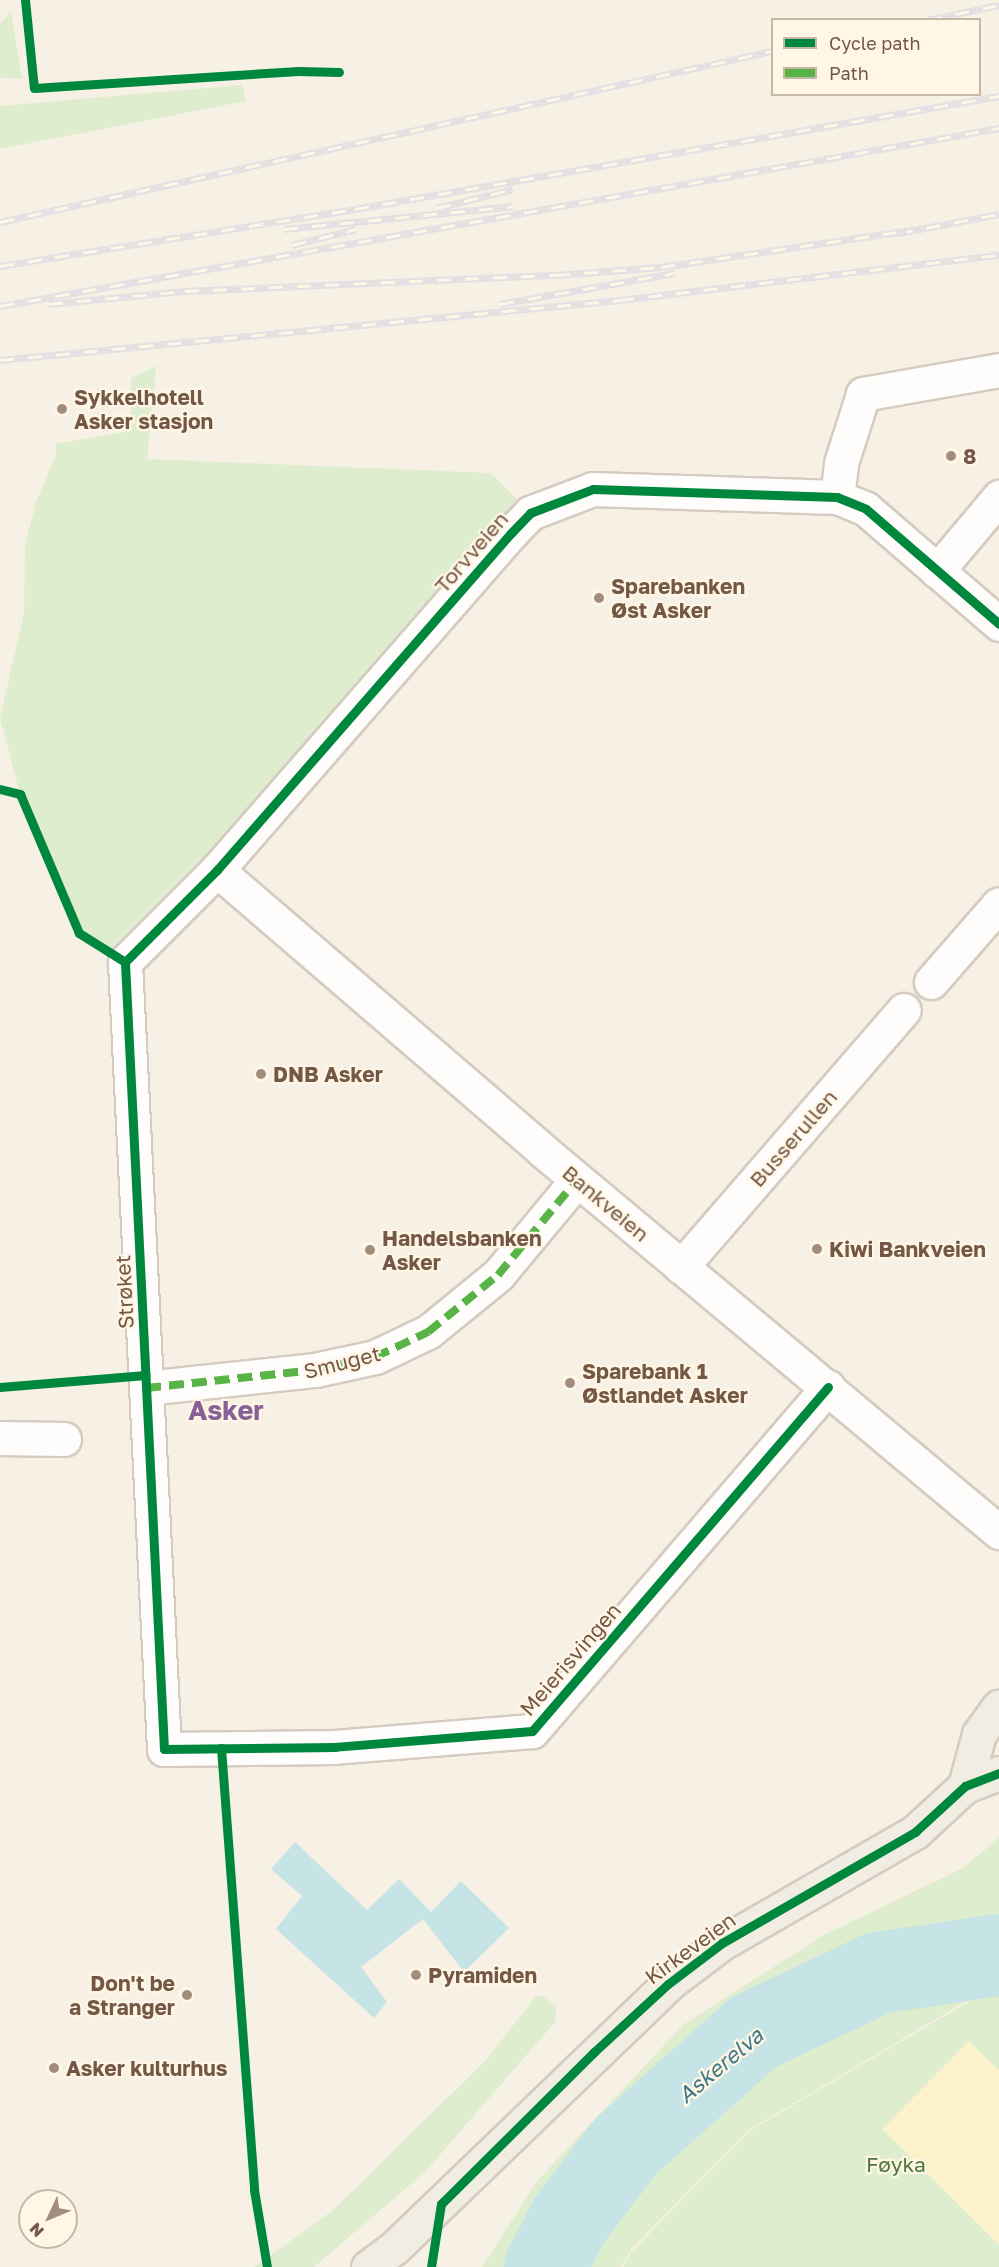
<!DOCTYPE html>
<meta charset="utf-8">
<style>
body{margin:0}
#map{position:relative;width:999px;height:2267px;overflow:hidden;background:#f6f0e5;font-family:"Golos Text",sans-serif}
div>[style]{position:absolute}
.green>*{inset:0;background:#dfedcf}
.sand>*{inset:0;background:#fbf1cb}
.water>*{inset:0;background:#c6e3e6}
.river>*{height:82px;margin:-41px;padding:0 41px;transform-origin:41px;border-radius:41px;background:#c6e3e6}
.roads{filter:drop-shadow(2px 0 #d5cbc0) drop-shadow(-2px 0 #d5cbc0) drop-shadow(0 2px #d5cbc0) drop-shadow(0 -2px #d5cbc0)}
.minor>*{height:33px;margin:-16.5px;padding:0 16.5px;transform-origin:16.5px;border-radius:16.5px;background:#fefdfb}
.major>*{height:33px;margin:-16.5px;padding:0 16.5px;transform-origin:16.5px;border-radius:16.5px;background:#f2ede2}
.rail>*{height:7px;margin-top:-3.5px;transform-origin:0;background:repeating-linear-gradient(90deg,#fff6e5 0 14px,#e3e0e3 0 28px);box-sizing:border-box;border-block:2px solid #e3e0e3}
.quiet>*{height:8px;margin-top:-4px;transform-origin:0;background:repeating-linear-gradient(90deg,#59b447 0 15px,transparent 0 23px)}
.cycleway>*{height:9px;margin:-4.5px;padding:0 4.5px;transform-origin:4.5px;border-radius:4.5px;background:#00873e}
.dots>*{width:16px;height:16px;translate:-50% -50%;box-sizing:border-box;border:3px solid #fff6e5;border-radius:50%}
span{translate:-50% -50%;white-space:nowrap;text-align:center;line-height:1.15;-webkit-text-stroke:4.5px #fff6e5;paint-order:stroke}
.poi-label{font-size:21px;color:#745845;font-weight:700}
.left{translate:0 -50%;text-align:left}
.right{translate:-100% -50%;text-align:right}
.street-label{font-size:21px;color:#745845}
.park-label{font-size:21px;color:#4c7a3d}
.water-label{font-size:22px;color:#3e7989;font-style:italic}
.district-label{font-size:27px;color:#886098;font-weight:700}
.legend{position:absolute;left:771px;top:18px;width:210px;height:78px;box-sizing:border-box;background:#fff6e5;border:2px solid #c7b7a5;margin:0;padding:8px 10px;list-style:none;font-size:18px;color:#745845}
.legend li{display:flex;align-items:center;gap:12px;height:30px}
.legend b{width:30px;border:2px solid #c7b7a5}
.north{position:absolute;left:18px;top:2189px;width:60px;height:60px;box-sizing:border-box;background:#fff6e5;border:2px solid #c7b7a5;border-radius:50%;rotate:226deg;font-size:16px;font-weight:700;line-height:24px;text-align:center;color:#745845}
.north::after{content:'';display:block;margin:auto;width:21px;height:27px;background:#a28d7d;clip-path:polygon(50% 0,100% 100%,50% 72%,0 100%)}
</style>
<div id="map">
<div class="green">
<i style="clip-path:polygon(11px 11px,22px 79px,0 78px,0 24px)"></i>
<i style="clip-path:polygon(242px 85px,246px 101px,0 149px,0 106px)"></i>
<i style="clip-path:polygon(156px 366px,147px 459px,491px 473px,530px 513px,125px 962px,79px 933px,20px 794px,0 718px,24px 613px,25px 545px,36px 502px,56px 454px,55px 444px,131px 431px,131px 378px)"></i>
<i style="clip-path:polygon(999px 1838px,999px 1982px,750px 2129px,631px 2249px,621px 2267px,482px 2267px,538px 2180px,683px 2025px,824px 1935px,963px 1868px)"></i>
<i style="clip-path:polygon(999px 1984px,999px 2267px,623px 2267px,632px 2251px,751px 2130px)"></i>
<i style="clip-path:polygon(543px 1996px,556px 2007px,555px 2022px,425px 2172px,314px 2267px,254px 2267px,332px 2211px,487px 2059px,535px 1997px)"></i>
</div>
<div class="sand">
<i style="clip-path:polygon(969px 2041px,999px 2070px,999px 2245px,882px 2129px)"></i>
</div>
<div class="water">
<i style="clip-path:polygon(295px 1842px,367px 1910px,399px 1879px,431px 1912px,461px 1881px,509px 1928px,464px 1972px,423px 1919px,361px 1967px,387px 2002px,374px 2018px,276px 1929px,302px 1896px,271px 1869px)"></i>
</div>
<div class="river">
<i style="left:545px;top:2267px;width:54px;rotate:-62.5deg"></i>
<i style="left:570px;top:2219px;width:92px;rotate:-52.5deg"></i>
<i style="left:626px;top:2146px;width:171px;rotate:-41.7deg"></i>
<i style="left:754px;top:2032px;width:137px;rotate:-25.4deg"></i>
<i style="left:878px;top:1973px;width:122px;rotate:-8.5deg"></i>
</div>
<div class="roads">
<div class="minor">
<i style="left:837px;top:497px;width:34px;rotate:-83deg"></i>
<i style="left:841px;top:463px;width:72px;rotate:-72.3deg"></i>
<i style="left:863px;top:394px;width:138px;rotate:-10deg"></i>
<i style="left:937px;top:571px;width:97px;rotate:-50deg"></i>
<i style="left:217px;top:870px;width:429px;rotate:40.7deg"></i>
<i style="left:542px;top:1150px;width:596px;rotate:39.89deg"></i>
<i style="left:931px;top:982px;width:103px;rotate:-48.9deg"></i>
<i style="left:681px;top:1267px;width:340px;rotate:-49.1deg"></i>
<i style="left:828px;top:1387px;width:454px;rotate:130.7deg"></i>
<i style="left:532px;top:1731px;width:198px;rotate:175.4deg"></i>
<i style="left:335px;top:1747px;width:171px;rotate:179.3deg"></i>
<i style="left:164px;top:1749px;width:788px;rotate:-92.84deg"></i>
<i style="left:125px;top:962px;width:130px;rotate:-45deg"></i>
<i style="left:217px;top:870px;width:447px;rotate:-48.9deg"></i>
<i style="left:511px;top:533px;width:28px;rotate:-46deg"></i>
<i style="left:530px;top:513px;width:67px;rotate:-20.9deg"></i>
<i style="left:593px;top:489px;width:244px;rotate:1.9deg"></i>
<i style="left:837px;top:497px;width:31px;rotate:22deg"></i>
<i style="left:866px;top:509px;width:176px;rotate:40.8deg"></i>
<i style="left:146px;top:1388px;width:170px;rotate:-6.1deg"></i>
<i style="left:315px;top:1370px;width:61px;rotate:-12.2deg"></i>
<i style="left:375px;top:1357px;width:59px;rotate:-25.3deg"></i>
<i style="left:428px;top:1332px;width:90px;rotate:-39.2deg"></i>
<i style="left:498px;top:1275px;width:124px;rotate:-50.3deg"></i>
<i style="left:0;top:1438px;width:64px;rotate:0.9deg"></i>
</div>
<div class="major">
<i style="left:965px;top:1786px;width:54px;rotate:-74.9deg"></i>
<i style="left:979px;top:1734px;width:34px;rotate:-54deg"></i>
<i style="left:368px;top:2267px;width:32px;rotate:-36deg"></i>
<i style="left:394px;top:2248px;width:380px;rotate:-43.9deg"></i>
<i style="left:668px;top:1984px;width:68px;rotate:-37.2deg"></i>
<i style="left:722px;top:1943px;width:223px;rotate:-29.9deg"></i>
<i style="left:915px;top:1832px;width:68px;rotate:-42.6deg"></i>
<i style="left:965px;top:1786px;width:36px;rotate:-21deg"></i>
</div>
</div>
<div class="rail">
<i style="left:928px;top:20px;width:73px;rotate:-11.9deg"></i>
<i style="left:437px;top:208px;width:78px;rotate:-14deg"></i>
<i style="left:0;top:222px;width:791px;rotate:-12.49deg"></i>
<i style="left:284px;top:229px;width:230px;rotate:-5.7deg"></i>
<i style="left:899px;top:233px;width:102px;rotate:-10.8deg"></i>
<i style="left:292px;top:245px;width:66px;rotate:-14deg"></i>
<i style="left:0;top:266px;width:360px;rotate:-9.1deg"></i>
<i style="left:355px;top:209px;width:654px;rotate:-9.95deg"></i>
<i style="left:49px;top:304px;width:137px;rotate:-5.5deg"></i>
<i style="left:185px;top:291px;width:371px;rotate:-2.5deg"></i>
<i style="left:556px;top:275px;width:105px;rotate:-4.4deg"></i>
<i style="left:661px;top:267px;width:248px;rotate:-8.4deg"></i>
<i style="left:500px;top:304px;width:177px;rotate:-10.1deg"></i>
<i style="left:0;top:306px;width:1015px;rotate:-10.1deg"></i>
<i style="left:0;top:360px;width:623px;rotate:-5.53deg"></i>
<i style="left:620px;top:300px;width:382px;rotate:-6.8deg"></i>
</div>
<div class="quiet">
<i style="left:146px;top:1388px;width:170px;rotate:-6.1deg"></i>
<i style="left:315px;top:1370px;width:61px;rotate:-12.2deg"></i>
<i style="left:375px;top:1357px;width:59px;rotate:-25.3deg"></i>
<i style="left:428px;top:1332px;width:90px;rotate:-39.2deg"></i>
<i style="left:498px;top:1275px;width:124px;rotate:-50.3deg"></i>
</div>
<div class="cycleway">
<i style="left:25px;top:0;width:88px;rotate:84.2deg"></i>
<i style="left:34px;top:88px;width:265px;rotate:-3.7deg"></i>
<i style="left:298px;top:71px;width:41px;rotate:1.4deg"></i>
<i style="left:0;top:789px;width:21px;rotate:14deg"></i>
<i style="left:20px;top:794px;width:151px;rotate:67deg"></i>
<i style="left:79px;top:933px;width:54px;rotate:32.2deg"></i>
<i style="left:0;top:1387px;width:146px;rotate:-4.7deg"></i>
<i style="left:828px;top:1387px;width:454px;rotate:130.7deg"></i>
<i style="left:532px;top:1731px;width:198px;rotate:175.4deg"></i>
<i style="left:335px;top:1747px;width:171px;rotate:179.3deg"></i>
<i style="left:164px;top:1749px;width:788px;rotate:-92.84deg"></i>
<i style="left:125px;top:962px;width:130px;rotate:-45deg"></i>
<i style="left:217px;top:870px;width:447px;rotate:-48.9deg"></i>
<i style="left:511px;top:533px;width:28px;rotate:-46deg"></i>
<i style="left:530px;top:513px;width:67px;rotate:-20.9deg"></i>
<i style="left:593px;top:489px;width:244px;rotate:1.9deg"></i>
<i style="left:837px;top:497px;width:31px;rotate:22deg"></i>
<i style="left:866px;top:509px;width:176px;rotate:40.8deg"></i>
<i style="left:221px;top:1748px;width:443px;rotate:85.7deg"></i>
<i style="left:254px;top:2190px;width:78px;rotate:80.4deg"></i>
<i style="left:431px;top:2267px;width:64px;rotate:-81deg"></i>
<i style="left:441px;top:2204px;width:216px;rotate:-44.8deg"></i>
<i style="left:594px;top:2052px;width:100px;rotate:-42.6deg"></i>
<i style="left:668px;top:1984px;width:68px;rotate:-37.2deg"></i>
<i style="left:722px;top:1943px;width:223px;rotate:-29.9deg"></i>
<i style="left:915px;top:1832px;width:68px;rotate:-42.6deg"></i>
<i style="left:965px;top:1786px;width:36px;rotate:-21deg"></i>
</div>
<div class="dots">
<i style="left:62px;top:409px;background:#a28d7d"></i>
<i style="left:951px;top:456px;background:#a28d7d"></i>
<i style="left:599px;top:598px;background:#a28d7d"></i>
<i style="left:261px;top:1074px;background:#a28d7d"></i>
<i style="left:817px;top:1249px;background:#a28d7d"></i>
<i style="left:370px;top:1250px;background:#a28d7d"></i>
<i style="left:570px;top:1383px;background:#a28d7d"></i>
<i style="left:416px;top:1975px;background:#a28d7d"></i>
<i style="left:187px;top:1995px;background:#a28d7d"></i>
<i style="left:54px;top:2068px;background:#a28d7d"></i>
</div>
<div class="poi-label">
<span class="left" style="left:74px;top:409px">Sykkelhotell<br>Asker stasjon</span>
<span class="left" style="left:963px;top:456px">8</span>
<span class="left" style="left:611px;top:598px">Sparebanken<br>Øst Asker</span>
<span class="left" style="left:273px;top:1074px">DNB Asker</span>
<span class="left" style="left:382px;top:1250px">Handelsbanken<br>Asker</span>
<span class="left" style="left:829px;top:1249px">Kiwi Bankveien</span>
<span class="left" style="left:582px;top:1383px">Sparebank 1<br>Østlandet Asker</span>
<span class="left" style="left:428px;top:1975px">Pyramiden</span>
<span class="right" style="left:175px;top:1995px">Don't be<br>a Stranger</span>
<span class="left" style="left:66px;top:2068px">Asker kulturhus</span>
</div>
<div class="street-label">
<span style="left:471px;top:552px;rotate:-49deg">Torvveien</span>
<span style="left:793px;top:1138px;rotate:-49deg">Busserullen</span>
<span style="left:606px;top:1203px;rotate:40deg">Bankveien</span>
<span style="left:124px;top:1292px;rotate:-93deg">Strøket</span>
<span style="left:342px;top:1362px;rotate:-14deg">Smuget</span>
<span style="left:570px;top:1659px;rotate:-49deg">Meierisvingen</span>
<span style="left:690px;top:1948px;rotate:-36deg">Kirkeveien</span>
</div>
<div class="park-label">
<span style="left:896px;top:2164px">Føyka</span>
</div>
<div class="water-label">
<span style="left:720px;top:2065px;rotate:-40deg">Askerelva</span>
</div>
<div class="district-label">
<span style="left:226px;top:1411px">Asker</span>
</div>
<ul class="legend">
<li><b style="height:8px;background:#00873e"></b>Cycle path</li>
<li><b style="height:8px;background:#59b447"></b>Path</li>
</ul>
<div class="north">N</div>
</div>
